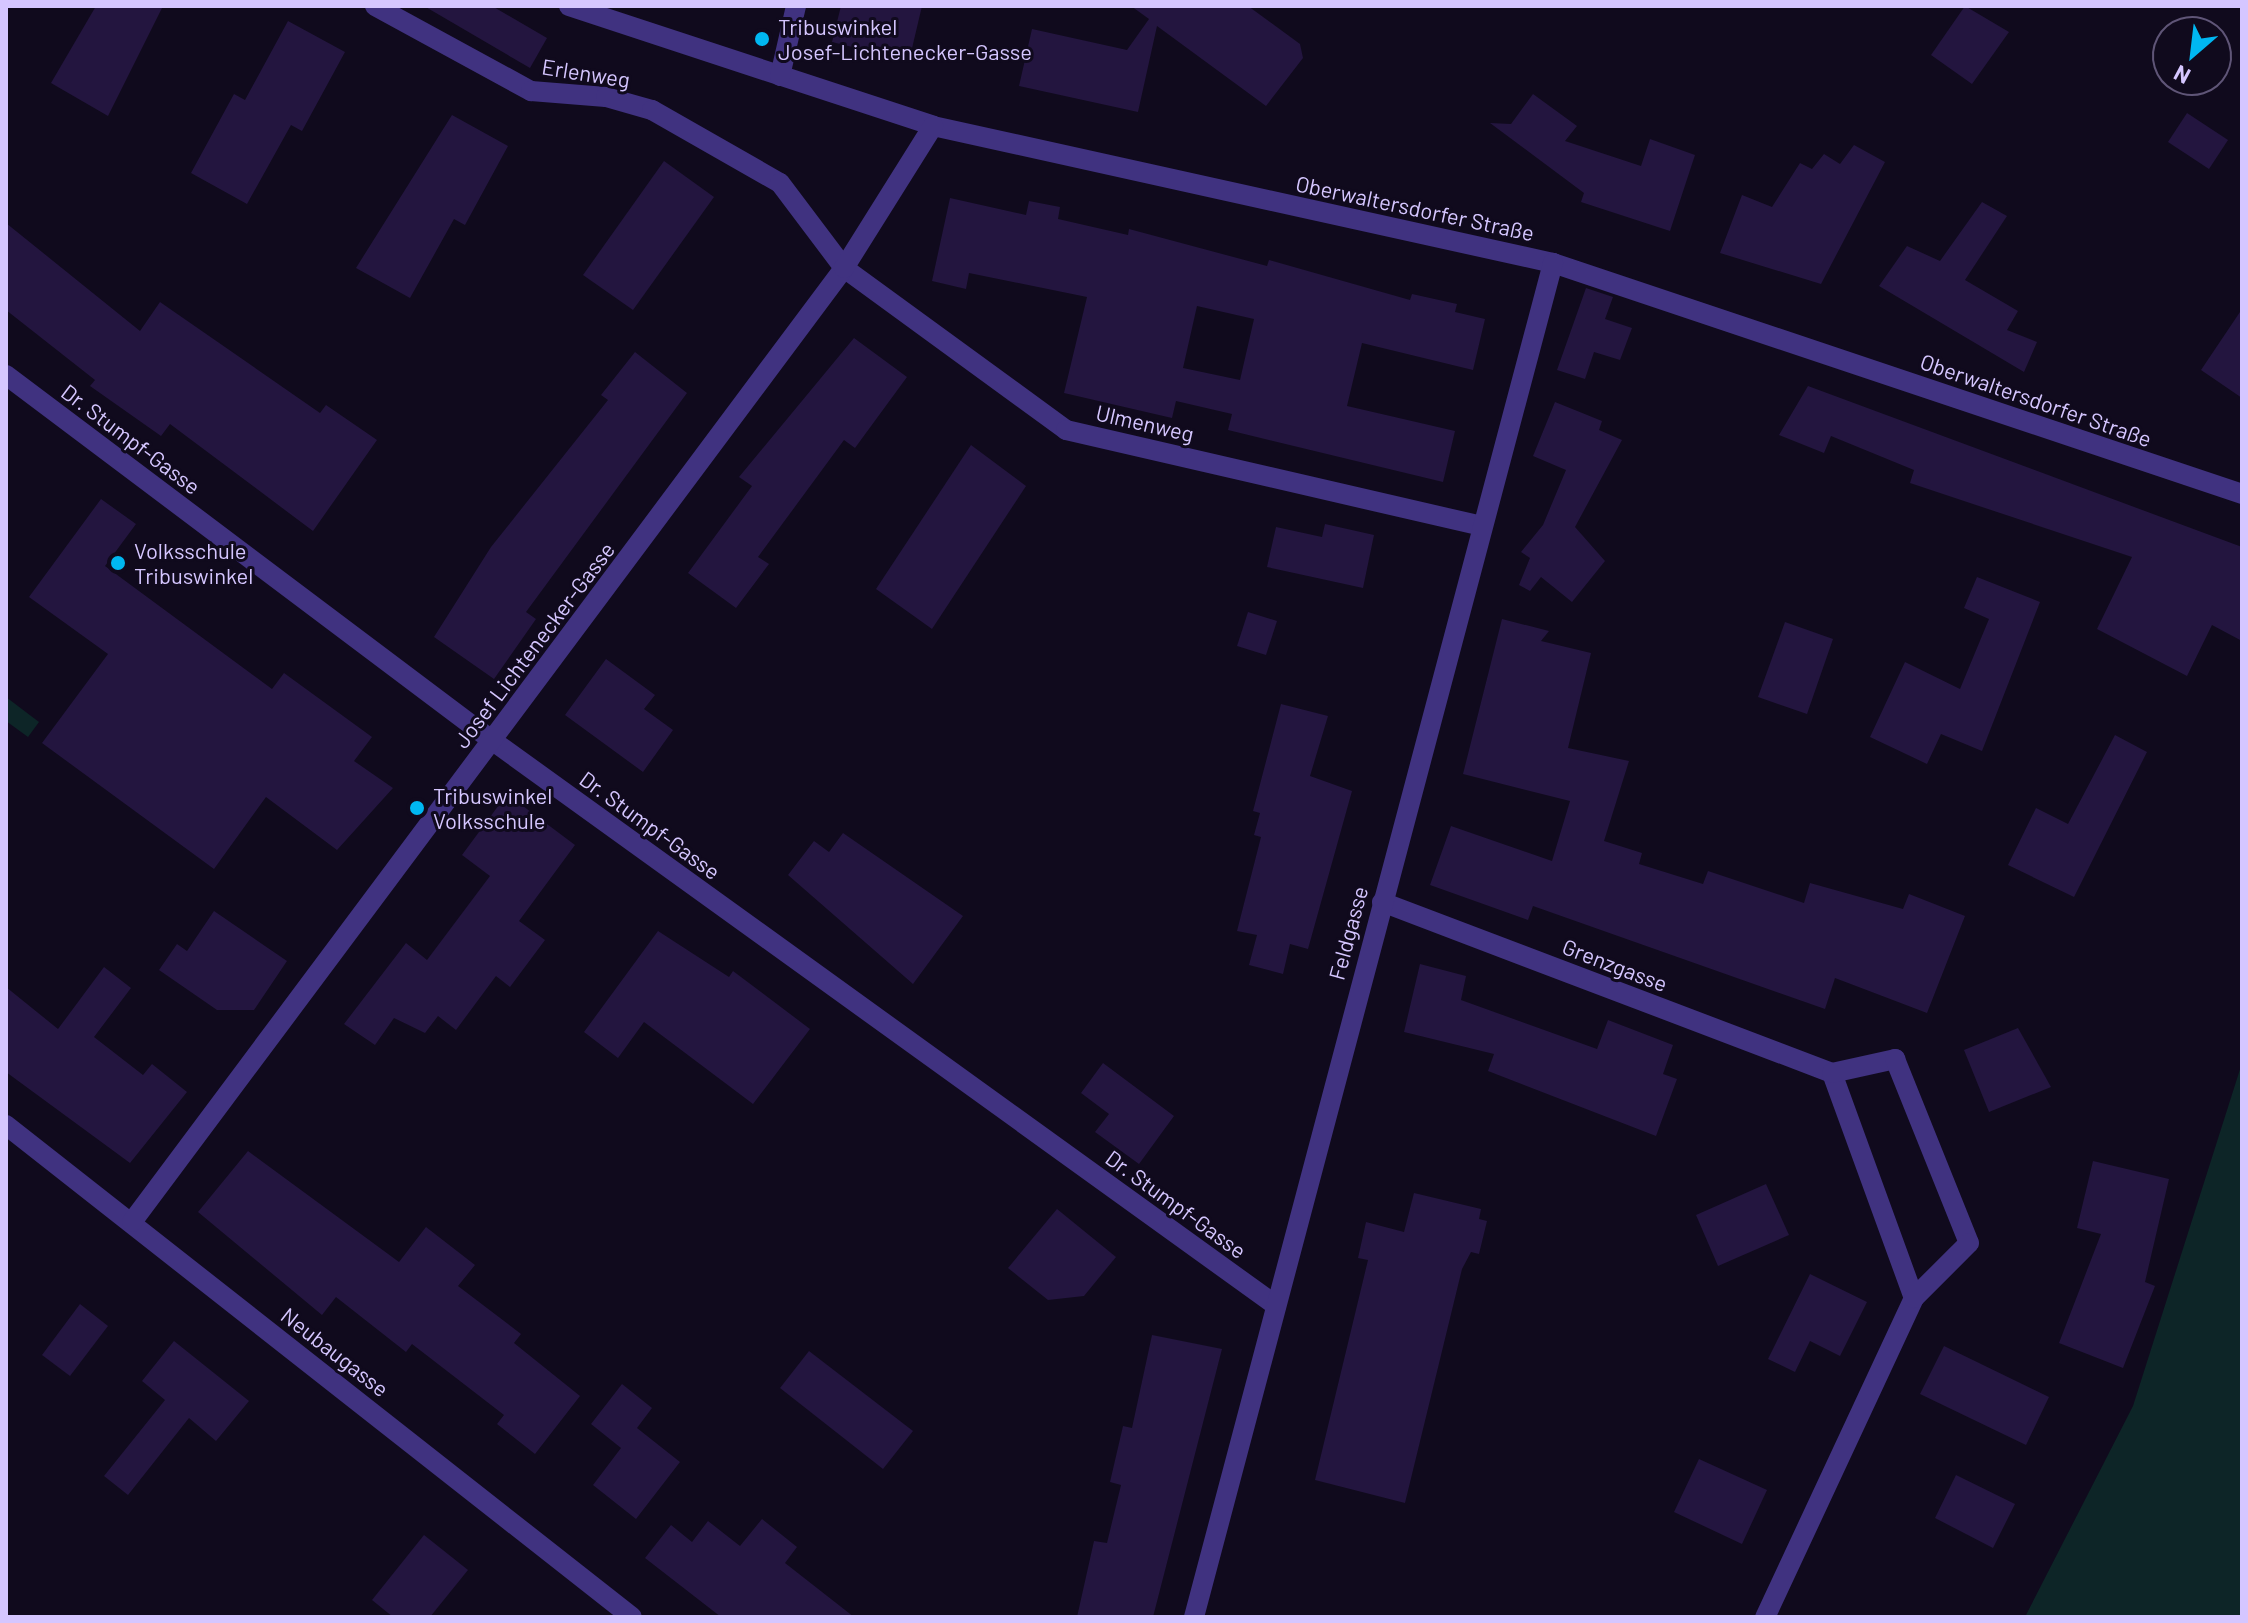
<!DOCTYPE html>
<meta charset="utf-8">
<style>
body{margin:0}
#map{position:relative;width:2248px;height:1623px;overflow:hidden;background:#100a1d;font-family:Barlow,sans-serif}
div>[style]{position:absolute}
.green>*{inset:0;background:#0d2527}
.building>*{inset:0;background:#23153f}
.minor>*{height:20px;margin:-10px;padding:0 10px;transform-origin:10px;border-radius:10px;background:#403280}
.dots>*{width:22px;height:22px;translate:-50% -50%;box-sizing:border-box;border:4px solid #100a1d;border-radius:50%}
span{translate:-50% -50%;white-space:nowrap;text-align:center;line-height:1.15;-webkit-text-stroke:6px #100a1d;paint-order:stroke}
.poi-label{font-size:22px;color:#d5c6ff}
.left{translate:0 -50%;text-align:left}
.street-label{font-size:22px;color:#d5c6ff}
.frame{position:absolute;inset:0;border:8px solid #d5c6ff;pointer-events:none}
.north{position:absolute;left:2152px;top:16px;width:80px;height:80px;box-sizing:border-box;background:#100a1d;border:2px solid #5f5577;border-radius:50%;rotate:208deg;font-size:22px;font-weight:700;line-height:32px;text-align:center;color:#d5c6ff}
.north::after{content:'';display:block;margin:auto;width:28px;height:36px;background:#00b7f1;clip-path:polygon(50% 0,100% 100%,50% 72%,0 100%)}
</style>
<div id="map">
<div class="green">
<i style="clip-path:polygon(6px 697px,39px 722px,28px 737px,6px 721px)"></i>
<i style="clip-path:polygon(2242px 1063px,2242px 1617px,2025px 1617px,2133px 1406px)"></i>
</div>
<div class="building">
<i style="clip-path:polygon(96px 6px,163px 6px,108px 116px,51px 83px)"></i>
<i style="clip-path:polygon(424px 6px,492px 6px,547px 38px,530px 68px)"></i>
<i style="clip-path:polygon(841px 6px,922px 6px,909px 61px,832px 42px)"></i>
<i style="clip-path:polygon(1131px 6px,1248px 6px,1300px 44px,1303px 58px,1266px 106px,1157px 26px,1138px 112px,1019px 86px,1032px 29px,1127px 50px,1149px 19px)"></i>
<i style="clip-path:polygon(1965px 6px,2009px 32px,1972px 84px,1931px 55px)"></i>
<i style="clip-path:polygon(288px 21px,345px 52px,302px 131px,291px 125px,247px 204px,191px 173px,234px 94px,245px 100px)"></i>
<i style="clip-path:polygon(1533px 94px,1577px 126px,1565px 141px,1641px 166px,1650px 139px,1695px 155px,1670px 231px,1581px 202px,1584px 193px,1490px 123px,1511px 124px)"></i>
<i style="clip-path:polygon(2187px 113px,2228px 140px,2209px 169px,2168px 142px)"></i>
<i style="clip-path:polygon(452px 115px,508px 146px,465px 225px,454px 219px,410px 298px,356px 268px)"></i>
<i style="clip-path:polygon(1854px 145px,1885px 162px,1821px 284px,1720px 253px,1742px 195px,1772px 207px,1800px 163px,1812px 169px,1824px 154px,1840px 164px)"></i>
<i style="clip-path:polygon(664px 161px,714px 197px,633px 310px,583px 275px)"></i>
<i style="clip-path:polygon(evenodd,950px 198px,1026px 215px,1029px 201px,1060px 207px,1058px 219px,1128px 235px,1129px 229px,1267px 266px,1269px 260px,1410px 300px,1412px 294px,1457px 304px,1455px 312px,1485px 319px,1473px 370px,1362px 343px,1347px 406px,1455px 431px,1443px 482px,1228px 430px,1232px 414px,1176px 401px,1172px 418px,1064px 393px,1087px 297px,969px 273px,966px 289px,932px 281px,950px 198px,1197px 306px,1254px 319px,1240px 380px,1183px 368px,1197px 306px)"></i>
<i style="clip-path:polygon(1982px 202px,2007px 216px,1965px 280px,2018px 311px,2007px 330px,2037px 342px,2024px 372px,1879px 286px,1907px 246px,1940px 261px)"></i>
<i style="clip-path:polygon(6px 223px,140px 331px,160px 302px,320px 413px,326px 405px,377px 440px,313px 531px,170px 424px,161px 436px,90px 386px,95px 380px,6px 310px)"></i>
<i style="clip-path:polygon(1586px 288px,1613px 297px,1605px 319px,1632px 328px,1620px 360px,1594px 352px,1585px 379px,1557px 370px)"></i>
<i style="clip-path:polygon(2242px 309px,2242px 398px,2201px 370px)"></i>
<i style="clip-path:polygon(854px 338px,907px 377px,855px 448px,844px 440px,758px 557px,769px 564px,736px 608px,688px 573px,752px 486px,739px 477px)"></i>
<i style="clip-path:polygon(635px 352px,687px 393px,526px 612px,536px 619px,494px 679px,434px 637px,491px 547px,608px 400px,601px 395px)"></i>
<i style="clip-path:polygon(1808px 386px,2242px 547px,2242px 641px,2212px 625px,2187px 676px,2097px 629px,2132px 557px,1910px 483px,1914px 470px,1831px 436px,1824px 453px,1779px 435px)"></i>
<i style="clip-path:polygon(1555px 402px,1602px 421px,1599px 430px,1622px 440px,1575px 527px,1605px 561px,1572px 602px,1541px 577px,1530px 591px,1519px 585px,1530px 558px,1521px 552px,1543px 525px,1566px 470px,1533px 456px)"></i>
<i style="clip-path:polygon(971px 445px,1026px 486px,932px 629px,876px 589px)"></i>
<i style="clip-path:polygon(101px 499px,136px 524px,105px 566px,272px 689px,284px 673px,372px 737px,354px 761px,393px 788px,337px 850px,266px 797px,214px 869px,42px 743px,108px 654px,29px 597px)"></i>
<i style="clip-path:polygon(1325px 524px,1374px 535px,1363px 588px,1267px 567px,1276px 527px,1322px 537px)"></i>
<i style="clip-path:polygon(1977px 577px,2040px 602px,1982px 751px,1941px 734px,1927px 764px,1870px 737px,1905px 662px,1960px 689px,1989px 619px,1964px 608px)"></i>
<i style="clip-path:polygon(1248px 612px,1277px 621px,1266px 655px,1237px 646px)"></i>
<i style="clip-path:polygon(1502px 619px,1549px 631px,1541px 641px,1591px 653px,1568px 748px,1629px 761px,1604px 841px,1642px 853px,1639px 864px,1703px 884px,1708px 871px,1804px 903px,1810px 883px,1903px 909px,1909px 894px,1965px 916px,1927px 1013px,1835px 978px,1825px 1009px,1533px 906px,1528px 920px,1430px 885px,1451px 826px,1552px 861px,1570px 801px,1463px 774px)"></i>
<i style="clip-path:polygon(1785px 622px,1833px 639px,1807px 714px,1758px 697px)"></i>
<i style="clip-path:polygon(606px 659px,655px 695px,644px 709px,673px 730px,643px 772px,565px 715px)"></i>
<i style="clip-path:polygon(1281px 704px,1328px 716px,1310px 776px,1352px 791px,1308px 949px,1290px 944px,1283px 974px,1249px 965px,1257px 935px,1237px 931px,1261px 837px,1254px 835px,1260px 813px,1253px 811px)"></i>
<i style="clip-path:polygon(2115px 735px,2147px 752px,2074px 897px,2008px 865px,2036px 808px,2068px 824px)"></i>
<i style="clip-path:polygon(507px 794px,575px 845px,519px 921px,545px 940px,510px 987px,496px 976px,456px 1030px,438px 1016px,425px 1033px,394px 1018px,375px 1045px,344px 1024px,406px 943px,427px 960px,490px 876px,462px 855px)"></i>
<i style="clip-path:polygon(843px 833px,963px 916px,913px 984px,788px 875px,814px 841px,829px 852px)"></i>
<i style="clip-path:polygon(214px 911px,287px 961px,254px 1010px,217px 1010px,159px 970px,177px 944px,187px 951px)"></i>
<i style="clip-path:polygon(658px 931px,729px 977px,733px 971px,810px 1029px,753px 1104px,644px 1022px,618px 1058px,584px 1032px)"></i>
<i style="clip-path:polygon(1420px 964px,1466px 976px,1461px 1000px,1597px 1049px,1608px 1020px,1673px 1045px,1663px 1074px,1677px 1079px,1656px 1136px,1488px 1071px,1494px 1054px,1404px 1032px)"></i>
<i style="clip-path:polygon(104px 967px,131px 988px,94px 1037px,143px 1075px,152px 1064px,187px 1092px,130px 1163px,6px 1072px,6px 987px,58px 1029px)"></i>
<i style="clip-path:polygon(2018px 1028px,2051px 1087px,1989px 1112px,1964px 1050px)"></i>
<i style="clip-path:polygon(1103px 1063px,1174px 1116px,1139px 1164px,1095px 1132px,1109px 1114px,1081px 1093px)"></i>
<i style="clip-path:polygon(248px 1151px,399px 1262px,426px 1227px,475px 1265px,458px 1286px,521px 1334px,514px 1343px,580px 1396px,535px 1454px,497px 1424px,504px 1415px,412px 1344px,406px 1352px,336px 1297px,322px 1315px,198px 1212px)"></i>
<i style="clip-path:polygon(2093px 1161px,2169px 1179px,2145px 1282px,2155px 1286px,2123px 1368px,2059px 1343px,2101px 1234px,2077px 1228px)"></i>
<i style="clip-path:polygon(1766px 1184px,1789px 1235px,1718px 1266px,1696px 1215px)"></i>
<i style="clip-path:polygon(1414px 1193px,1481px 1209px,1479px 1219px,1487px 1221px,1479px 1254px,1471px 1252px,1462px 1269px,1405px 1503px,1315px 1480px,1368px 1260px,1358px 1258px,1366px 1222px,1404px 1232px)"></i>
<i style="clip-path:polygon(1057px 1209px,1116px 1257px,1084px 1296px,1048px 1300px,1008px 1268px)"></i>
<i style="clip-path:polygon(1810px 1274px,1867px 1302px,1840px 1356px,1810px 1341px,1795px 1372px,1768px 1359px)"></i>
<i style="clip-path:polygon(80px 1304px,108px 1326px,70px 1376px,42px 1355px)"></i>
<i style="clip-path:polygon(1152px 1335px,1222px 1349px,1153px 1617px,1077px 1617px,1094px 1541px,1107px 1543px,1121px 1485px,1110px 1482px,1123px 1426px,1132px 1428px)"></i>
<i style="clip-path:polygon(174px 1341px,249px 1401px,216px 1441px,189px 1418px,128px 1495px,104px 1476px,165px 1400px,142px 1381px)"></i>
<i style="clip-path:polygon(1944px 1346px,2049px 1397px,2026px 1445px,1920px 1394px)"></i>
<i style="clip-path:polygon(809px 1351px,913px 1431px,883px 1469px,780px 1388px)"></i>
<i style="clip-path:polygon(622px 1384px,652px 1408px,637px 1428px,680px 1462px,636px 1519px,593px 1485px,621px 1448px,591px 1424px)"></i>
<i style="clip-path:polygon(1699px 1459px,1767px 1490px,1742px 1544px,1674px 1512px)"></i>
<i style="clip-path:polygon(1956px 1475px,2015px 1504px,1993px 1548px,1935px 1518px)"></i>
<i style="clip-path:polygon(762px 1519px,797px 1547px,785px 1563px,854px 1617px,721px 1617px,645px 1558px,671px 1525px,692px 1542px,708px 1521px,740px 1546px)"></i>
<i style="clip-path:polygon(424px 1535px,468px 1570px,430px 1617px,393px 1617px,372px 1600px)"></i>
</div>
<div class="minor">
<i style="left:375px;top:6px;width:178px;rotate:28.6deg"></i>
<i style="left:531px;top:91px;width:75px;rotate:4.6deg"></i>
<i style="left:606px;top:97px;width:48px;rotate:15.8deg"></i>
<i style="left:652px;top:110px;width:147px;rotate:29.7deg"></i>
<i style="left:780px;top:183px;width:106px;rotate:53deg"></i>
<i style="left:844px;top:268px;width:275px;rotate:36.1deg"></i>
<i style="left:1066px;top:430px;width:426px;rotate:13deg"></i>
<i style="left:569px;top:6px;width:383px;rotate:18.2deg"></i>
<i style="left:933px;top:126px;width:635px;rotate:12.46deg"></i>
<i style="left:1553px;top:263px;width:727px;rotate:18.53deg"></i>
<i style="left:780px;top:76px;width:72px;rotate:-77.1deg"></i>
<i style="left:6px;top:375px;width:609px;rotate:36.93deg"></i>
<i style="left:493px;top:741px;width:963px;rotate:35.79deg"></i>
<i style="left:1382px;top:902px;width:481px;rotate:20.8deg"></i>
<i style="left:1832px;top:1073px;width:239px;rotate:70deg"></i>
<i style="left:1914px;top:1298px;width:352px;rotate:115deg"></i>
<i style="left:1832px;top:1073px;width:65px;rotate:-12.5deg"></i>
<i style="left:1895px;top:1059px;width:198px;rotate:68.1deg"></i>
<i style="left:1969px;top:1243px;width:78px;rotate:135deg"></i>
<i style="left:6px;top:1125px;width:796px;rotate:38.17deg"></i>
<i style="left:132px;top:1222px;width:1190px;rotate:-53.26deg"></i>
<i style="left:844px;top:268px;width:168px;rotate:-57.9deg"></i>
<i style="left:1194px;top:1617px;width:1401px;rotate:-75.15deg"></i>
</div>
<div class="dots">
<i style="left:762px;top:39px;background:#00b7f1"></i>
<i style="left:118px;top:563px;background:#00b7f1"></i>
<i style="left:417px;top:808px;background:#00b7f1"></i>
</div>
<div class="poi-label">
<span class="left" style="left:778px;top:39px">Tribuswinkel<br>Josef-Lichtenecker-Gasse</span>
<span class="left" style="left:134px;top:563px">Volksschule<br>Tribuswinkel</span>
<span class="left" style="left:433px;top:808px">Tribuswinkel<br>Volksschule</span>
</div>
<div class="street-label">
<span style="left:586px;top:73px;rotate:9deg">Erlenweg</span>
<span style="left:1415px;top:208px;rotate:12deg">Oberwaltersdorfer Straße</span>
<span style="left:2036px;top:400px;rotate:19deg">Oberwaltersdorfer Straße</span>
<span style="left:1145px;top:423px;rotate:13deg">Ulmenweg</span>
<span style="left:131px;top:439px;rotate:37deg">Dr. Stumpf-Gasse</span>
<span style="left:534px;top:645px;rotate:-53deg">Josef Lichtenecker-Gasse</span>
<span style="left:650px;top:825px;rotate:36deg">Dr. Stumpf-Gasse</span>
<span style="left:1348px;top:933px;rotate:-75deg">Feldgasse</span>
<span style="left:1615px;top:965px;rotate:21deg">Grenzgasse</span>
<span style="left:1176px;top:1204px;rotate:36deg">Dr. Stumpf-Gasse</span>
<span style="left:335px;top:1352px;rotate:38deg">Neubaugasse</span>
</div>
<div class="frame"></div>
<div class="north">N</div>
</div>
